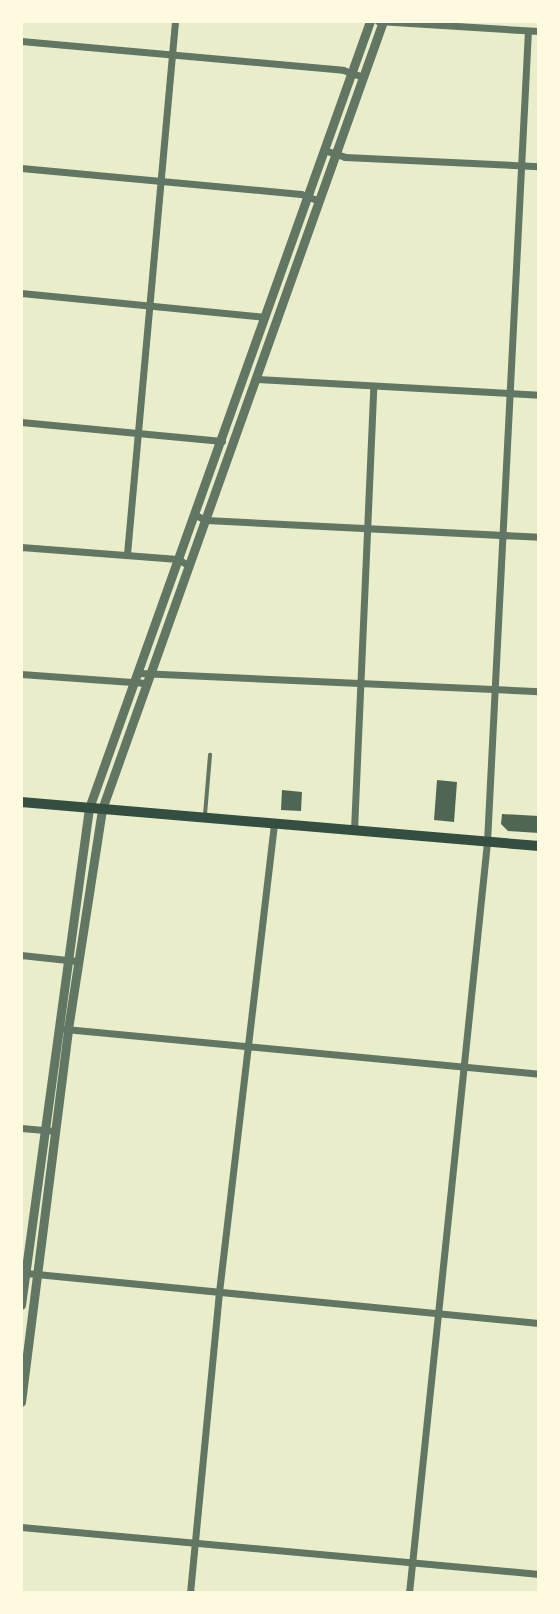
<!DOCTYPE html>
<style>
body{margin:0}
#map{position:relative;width:560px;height:1614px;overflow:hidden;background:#e9edc9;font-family:Lora,serif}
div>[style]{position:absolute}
.building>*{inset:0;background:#4f6655}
.service>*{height:3.5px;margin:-1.75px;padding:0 1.75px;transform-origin:1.75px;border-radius:1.75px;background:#617663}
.minor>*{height:7px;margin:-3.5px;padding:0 3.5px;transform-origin:3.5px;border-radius:3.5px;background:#617663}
.tertiary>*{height:9px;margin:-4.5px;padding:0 4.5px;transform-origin:4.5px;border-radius:4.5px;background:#617663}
.secondary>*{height:10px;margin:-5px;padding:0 5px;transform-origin:5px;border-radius:5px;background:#344e41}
span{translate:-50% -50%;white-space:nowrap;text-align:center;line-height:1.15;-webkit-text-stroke:6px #fefae0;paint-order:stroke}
.frame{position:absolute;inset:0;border:23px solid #fefae0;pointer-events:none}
</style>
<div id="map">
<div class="building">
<i style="clip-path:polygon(437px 780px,457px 782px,454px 822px,434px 820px)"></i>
<i style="clip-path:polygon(282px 790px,302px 792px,301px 811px,281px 810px)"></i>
<i style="clip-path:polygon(502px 814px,539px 816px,539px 833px,508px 831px,501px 824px)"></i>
</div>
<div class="service">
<i style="left:205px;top:815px;width:60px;rotate:-85.2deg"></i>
</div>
<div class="minor">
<i style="left:378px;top:21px;width:161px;rotate:3.6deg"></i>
<i style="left:21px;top:41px;width:323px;rotate:5.1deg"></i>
<i style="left:343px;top:70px;width:21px;rotate:19deg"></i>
<i style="left:324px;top:150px;width:22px;rotate:18deg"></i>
<i style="left:345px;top:157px;width:194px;rotate:2.7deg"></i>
<i style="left:21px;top:168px;width:281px;rotate:5.3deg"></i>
<i style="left:301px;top:194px;width:19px;rotate:21deg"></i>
<i style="left:21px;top:293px;width:245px;rotate:5.6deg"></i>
<i style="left:257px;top:379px;width:282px;rotate:3.2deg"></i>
<i style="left:21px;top:422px;width:202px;rotate:5.4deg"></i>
<i style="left:195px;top:515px;width:12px;rotate:24deg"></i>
<i style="left:206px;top:520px;width:333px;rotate:2.9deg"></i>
<i style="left:21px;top:547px;width:157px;rotate:4.4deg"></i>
<i style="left:178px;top:559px;width:13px;rotate:32deg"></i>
<i style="left:127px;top:554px;width:535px;rotate:-84.85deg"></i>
<i style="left:139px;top:673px;width:400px;rotate:2.6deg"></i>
<i style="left:21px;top:674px;width:125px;rotate:4.1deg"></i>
<i style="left:354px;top:830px;width:442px;rotate:-87.5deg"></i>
<i style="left:21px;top:955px;width:56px;rotate:6.1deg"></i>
<i style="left:65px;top:1029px;width:476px;rotate:5.4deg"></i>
<i style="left:21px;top:1128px;width:33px;rotate:5deg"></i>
<i style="left:26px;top:1273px;width:515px;rotate:5.57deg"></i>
<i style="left:21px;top:1527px;width:520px;rotate:5.18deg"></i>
<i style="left:190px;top:1593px;width:302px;rotate:-84.5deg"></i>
<i style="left:219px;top:1292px;width:472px;rotate:-83.3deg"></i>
<i style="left:409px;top:1593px;width:755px;rotate:-84.07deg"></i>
<i style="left:487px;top:842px;width:812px;rotate:-87.11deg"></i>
</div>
<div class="tertiary">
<i style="left:21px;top:1305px;width:502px;rotate:-82.21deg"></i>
<i style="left:89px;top:808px;width:836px;rotate:-70.35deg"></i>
<i style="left:21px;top:1402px;width:376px;rotate:-82.8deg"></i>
<i style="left:68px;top:1029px;width:223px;rotate:-81.2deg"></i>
<i style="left:102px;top:809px;width:837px;rotate:-70.37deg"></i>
</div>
<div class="secondary">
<i style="left:21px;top:802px;width:520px;rotate:4.86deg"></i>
</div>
<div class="frame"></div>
</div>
